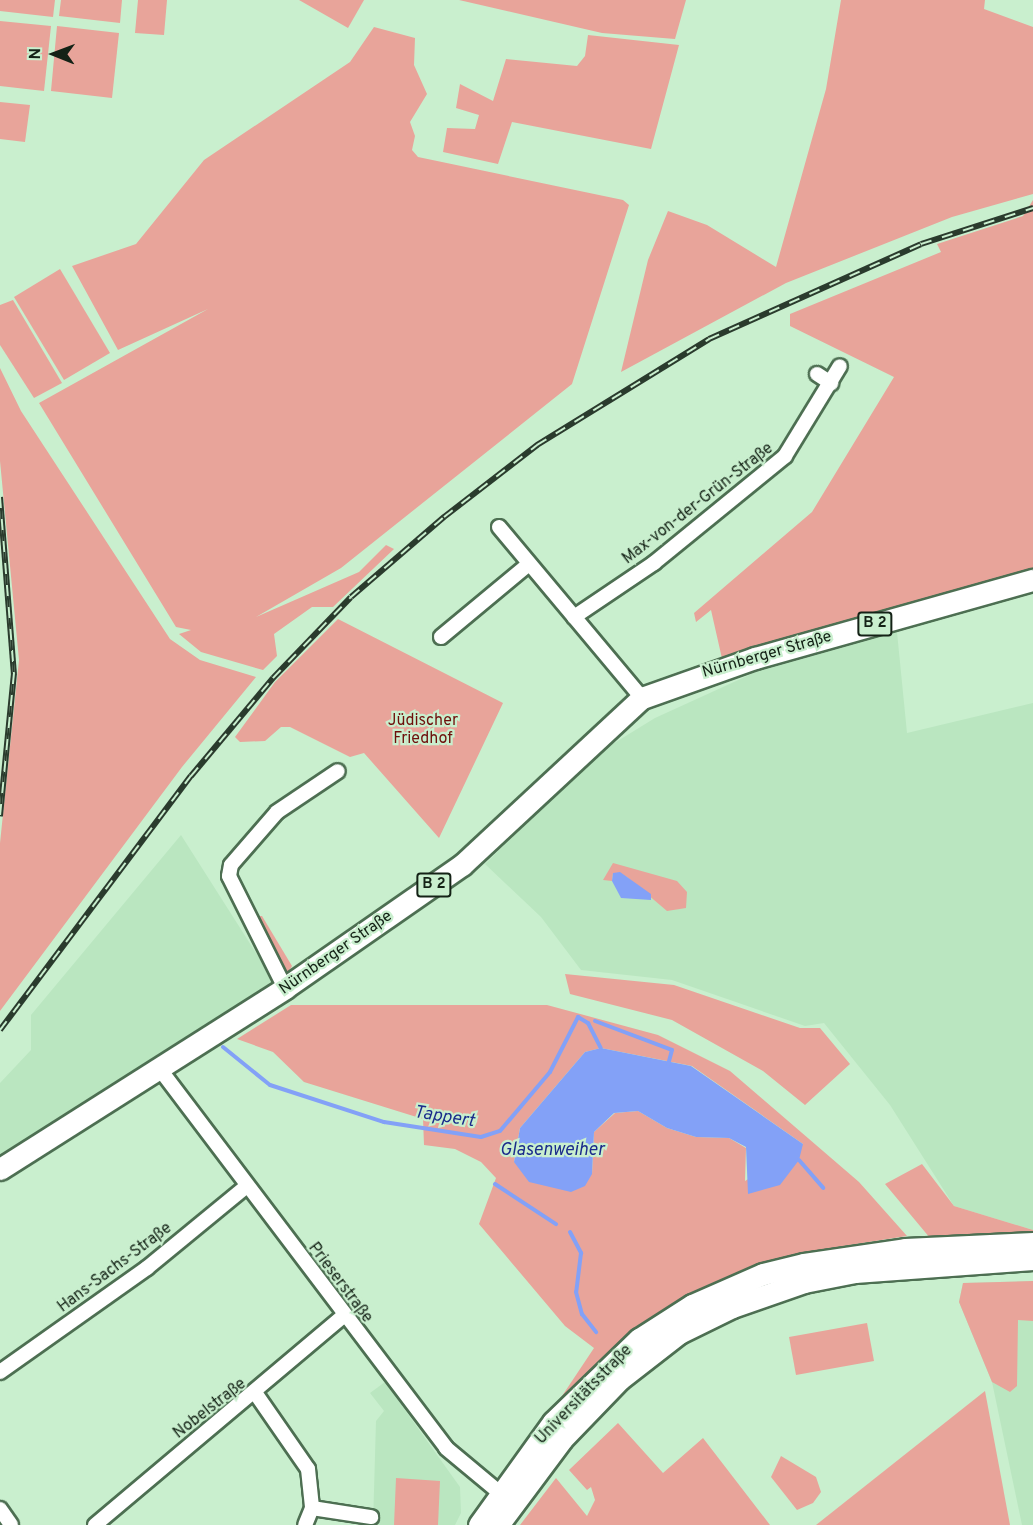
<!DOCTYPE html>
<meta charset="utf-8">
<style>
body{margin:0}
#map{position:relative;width:1033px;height:1525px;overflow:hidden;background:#c9efce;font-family:Overpass,sans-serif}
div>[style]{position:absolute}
.built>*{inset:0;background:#bae6c0}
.green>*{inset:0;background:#e8a49a}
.water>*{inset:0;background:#83a1f7}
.stream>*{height:4px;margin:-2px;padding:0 2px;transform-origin:2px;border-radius:2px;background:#83a1f7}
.roads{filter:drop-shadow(2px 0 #4d6f52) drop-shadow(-2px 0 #4d6f52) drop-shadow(0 2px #4d6f52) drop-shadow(0 -2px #4d6f52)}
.street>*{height:14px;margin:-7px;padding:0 7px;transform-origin:7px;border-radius:7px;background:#fff}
.primary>*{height:21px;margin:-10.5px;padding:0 10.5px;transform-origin:10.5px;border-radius:10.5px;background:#fff}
.rail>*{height:6px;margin-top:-3px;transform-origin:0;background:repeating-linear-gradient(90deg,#c9efce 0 11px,#2a3b2d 0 22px);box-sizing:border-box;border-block:2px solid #2a3b2d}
span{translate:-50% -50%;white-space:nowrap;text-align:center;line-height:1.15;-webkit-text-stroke:4.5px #c9efce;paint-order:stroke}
.shield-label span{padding:2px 4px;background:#c9efce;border:2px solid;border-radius:4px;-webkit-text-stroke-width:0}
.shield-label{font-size:15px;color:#142216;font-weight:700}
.street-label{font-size:16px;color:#142216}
.park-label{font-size:16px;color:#6e0f0b}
.water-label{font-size:18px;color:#1a2b8b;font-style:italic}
.north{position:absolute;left:24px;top:24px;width:60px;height:60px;-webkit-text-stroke:4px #c9efce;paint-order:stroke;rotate:271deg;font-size:16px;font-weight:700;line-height:24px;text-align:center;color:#142216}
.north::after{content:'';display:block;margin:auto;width:21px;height:27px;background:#142216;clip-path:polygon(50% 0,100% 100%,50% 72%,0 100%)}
</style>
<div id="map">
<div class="built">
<i style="clip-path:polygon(897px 632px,907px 733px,1033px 703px,1033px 1230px,954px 1206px,890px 1105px,824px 1023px,805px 1026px,672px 980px,581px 970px,541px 917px,485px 864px,603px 750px,655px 718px,758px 671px)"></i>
<i style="clip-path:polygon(181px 835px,277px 986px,201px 1027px,0 1162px,0 1083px,31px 1050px,31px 1015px)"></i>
<i style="clip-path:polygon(1033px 1281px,1033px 1525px,1022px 1525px,992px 1382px,959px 1302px,963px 1283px)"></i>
<i style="clip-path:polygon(385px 1382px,460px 1487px,461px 1513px,455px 1525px,373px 1525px,376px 1421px,384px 1411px,370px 1393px)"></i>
</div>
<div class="green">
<i style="clip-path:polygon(0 0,55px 0,53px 17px,0 11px)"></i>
<i style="clip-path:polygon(61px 0,122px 0,120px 23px,59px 16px)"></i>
<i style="clip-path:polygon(138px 0,167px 0,164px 35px,135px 33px)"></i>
<i style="clip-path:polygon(299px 0,364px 0,348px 28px)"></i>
<i style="clip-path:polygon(459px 0,686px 0,675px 39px,602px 33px)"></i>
<i style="clip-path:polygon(841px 0,985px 0,984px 9px,1033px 27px,1033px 194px,952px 217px,786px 283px,621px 372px,648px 260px,668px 211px,707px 225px,776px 267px,826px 89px)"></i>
<i style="clip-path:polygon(0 21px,51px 26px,44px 91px,0 86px)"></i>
<i style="clip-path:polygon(57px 26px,119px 33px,112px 98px,51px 91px)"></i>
<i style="clip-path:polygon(374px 27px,415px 38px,414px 65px,427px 94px,410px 122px,415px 136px,412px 150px,418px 157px,623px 200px,629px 205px,572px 384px,341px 568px,256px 617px,359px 572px,386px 545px,394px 549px,333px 607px,312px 607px,274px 634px,277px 656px,263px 670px,201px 652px,179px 634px,191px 630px,176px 627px,39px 403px,208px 309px,118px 350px,72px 266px,136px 244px,204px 160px,350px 62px)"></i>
<i style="clip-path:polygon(588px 35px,679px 45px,651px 149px,512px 122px,498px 164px,443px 152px,447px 128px,475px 129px,479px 115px,456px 108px,460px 84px,493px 101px,506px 59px,577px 66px,585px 56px)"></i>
<i style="clip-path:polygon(0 102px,30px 105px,25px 142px,0 139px)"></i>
<i style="clip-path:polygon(1033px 200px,1033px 573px,723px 663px,711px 610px,696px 622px,694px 613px,812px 512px,894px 377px,790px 326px,790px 314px,941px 252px,937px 244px,1023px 216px)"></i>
<i style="clip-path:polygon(60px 269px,110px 353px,64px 380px,14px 297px)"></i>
<i style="clip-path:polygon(13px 300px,62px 383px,34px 398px,0 345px,0 305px)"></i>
<i style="clip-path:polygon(0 368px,21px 411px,170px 639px,200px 660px,256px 677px,182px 767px,0 1011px,0 843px,19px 660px,0 461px)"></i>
<i style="clip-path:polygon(338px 619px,503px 703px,439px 838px,364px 753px,350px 757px,290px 727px,281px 727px,265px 741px,240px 742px,235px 737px,275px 682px)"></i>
<i style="clip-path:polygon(613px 863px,677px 881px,687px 892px,686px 908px,667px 911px,627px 877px,613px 873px,612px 881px,603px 880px)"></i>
<i style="clip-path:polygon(255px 916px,262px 916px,292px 966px,288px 973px,279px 972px)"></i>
<i style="clip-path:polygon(565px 974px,674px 985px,800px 1028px,820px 1028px,850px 1064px,805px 1105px,763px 1071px,672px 1020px,570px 994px)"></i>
<i style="clip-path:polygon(evenodd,291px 1005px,547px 1005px,658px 1035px,730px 1071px,859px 1182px,907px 1236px,799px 1253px,723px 1282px,605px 1355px,554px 1408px,594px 1348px,565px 1326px,479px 1224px,496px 1178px,481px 1162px,455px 1149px,424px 1145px,423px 1119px,304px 1082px,273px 1052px,237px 1039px,291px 1005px,601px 1048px,692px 1066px,803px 1144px,745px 1181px,746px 1148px,729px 1138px,696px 1137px,667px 1128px,638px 1111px,615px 1113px,594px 1132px,592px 1174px,514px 1162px,520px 1128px,585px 1052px,601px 1048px)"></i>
<i style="clip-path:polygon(922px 1164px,954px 1206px,1033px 1230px,1033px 1238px,935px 1244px,885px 1184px)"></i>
<i style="clip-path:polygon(1033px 1281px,1033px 1321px,1018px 1320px,1017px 1386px,1010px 1392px,992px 1382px,959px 1302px,963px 1283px)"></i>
<i style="clip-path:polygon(867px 1323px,874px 1361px,796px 1375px,789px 1337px)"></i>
<i style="clip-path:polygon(985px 1391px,1010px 1525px,816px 1525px)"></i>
<i style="clip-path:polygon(618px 1423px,663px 1473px,703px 1438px,770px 1525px,520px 1525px,556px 1478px,587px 1516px,595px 1500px,591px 1487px,587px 1490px,569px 1470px)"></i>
<i style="clip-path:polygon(781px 1456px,816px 1477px,821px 1492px,813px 1503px,797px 1510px,771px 1477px)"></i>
<i style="clip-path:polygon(396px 1478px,440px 1481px,438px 1525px,394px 1525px)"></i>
</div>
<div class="water">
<i style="clip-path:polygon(620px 872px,651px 894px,651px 900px,621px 898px,612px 881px,613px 873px)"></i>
<i style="clip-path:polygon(601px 1048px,691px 1066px,803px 1144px,799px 1160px,780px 1185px,748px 1194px,746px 1147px,729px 1138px,696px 1137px,667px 1128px,638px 1111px,614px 1113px,594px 1132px,592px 1174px,585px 1186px,571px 1192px,529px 1182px,514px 1162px,520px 1128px,585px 1052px)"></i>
</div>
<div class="stream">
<i style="left:595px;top:1021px;width:82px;rotate:20.6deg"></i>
<i style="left:672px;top:1050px;width:16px;rotate:105deg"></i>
<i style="left:223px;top:1047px;width:60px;rotate:39deg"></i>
<i style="left:270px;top:1085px;width:120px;rotate:18deg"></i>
<i style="left:384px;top:1122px;width:98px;rotate:8.8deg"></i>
<i style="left:481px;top:1137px;width:20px;rotate:-18deg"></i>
<i style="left:500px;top:1131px;width:77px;rotate:-49.7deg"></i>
<i style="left:550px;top:1072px;width:62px;rotate:-63deg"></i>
<i style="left:578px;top:1017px;width:12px;rotate:31deg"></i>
<i style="left:588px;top:1023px;width:28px;rotate:63deg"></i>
<i style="left:799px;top:1160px;width:37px;rotate:49deg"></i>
<i style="left:495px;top:1184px;width:73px;rotate:33.3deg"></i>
<i style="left:570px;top:1232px;width:24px;rotate:62deg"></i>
<i style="left:581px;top:1253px;width:39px;rotate:97deg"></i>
<i style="left:576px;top:1292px;width:23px;rotate:75deg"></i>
<i style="left:582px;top:1314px;width:23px;rotate:52deg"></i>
</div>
<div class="roads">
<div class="street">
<i style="left:817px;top:374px;width:17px;rotate:33deg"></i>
<i style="left:499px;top:527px;width:223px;rotate:50.1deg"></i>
<i style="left:574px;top:617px;width:97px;rotate:-34deg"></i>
<i style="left:654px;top:563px;width:169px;rotate:-39.2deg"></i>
<i style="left:785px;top:456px;width:105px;rotate:-58.6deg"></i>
<i style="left:441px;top:637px;width:114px;rotate:-39.7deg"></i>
<i style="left:285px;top:988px;width:125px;rotate:-116.6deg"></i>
<i style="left:229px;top:876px;width:11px;rotate:-80deg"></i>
<i style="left:231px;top:865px;width:70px;rotate:-49deg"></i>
<i style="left:277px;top:812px;width:73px;rotate:-33.9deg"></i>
<i style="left:159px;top:1068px;width:476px;rotate:52.9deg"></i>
<i style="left:446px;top:1448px;width:78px;rotate:39.8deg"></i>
<i style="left:0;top:1372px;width:180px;rotate:-35.3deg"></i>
<i style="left:147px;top:1268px;width:129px;rotate:-39.4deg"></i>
<i style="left:256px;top:1394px;width:91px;rotate:55.3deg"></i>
<i style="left:308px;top:1469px;width:39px;rotate:84deg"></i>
<i style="left:312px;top:1508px;width:18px;rotate:112deg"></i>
<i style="left:312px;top:1508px;width:60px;rotate:8.7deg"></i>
<i style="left:0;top:1509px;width:19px;rotate:55deg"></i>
<i style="left:95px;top:1525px;width:324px;rotate:-40.1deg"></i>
</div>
<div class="primary">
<i style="left:0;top:1169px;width:338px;rotate:-32.4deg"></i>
<i style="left:285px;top:988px;width:216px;rotate:-34.8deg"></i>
<i style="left:462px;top:865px;width:246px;rotate:-42.9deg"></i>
<i style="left:642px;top:698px;width:120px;rotate:-19.5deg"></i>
<i style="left:755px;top:658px;width:289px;rotate:-15.7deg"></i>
<i style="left:479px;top:1525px;width:127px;rotate:-54.3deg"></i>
<i style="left:553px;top:1422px;width:120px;rotate:-44deg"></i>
<i style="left:639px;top:1339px;width:63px;rotate:-32.7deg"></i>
<i style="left:692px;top:1305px;width:77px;rotate:-23.6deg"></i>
<i style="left:763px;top:1274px;width:42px;rotate:-13.7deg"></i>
<i style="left:804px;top:1264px;width:102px;rotate:-8.4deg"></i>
<i style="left:905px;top:1249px;width:128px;rotate:-2.7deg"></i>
<i style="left:498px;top:1525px;width:107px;rotate:-53.3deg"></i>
<i style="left:562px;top:1439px;width:83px;rotate:-46deg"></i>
<i style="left:620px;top:1379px;width:75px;rotate:-37.9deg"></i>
<i style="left:679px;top:1333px;width:59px;rotate:-26.1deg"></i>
<i style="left:732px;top:1307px;width:76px;rotate:-19.1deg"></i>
<i style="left:804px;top:1282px;width:52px;rotate:-11.1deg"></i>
<i style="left:855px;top:1272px;width:178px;rotate:-4.2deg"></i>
</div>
</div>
<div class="rail">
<i style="left:0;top:497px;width:177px;rotate:85.5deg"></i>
<i style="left:14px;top:673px;width:144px;rotate:95.6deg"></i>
<i style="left:0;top:1030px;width:318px;rotate:-53.1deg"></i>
<i style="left:191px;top:776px;width:128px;rotate:-50.1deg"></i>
<i style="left:273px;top:678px;width:112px;rotate:-46.1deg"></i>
<i style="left:351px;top:597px;width:123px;rotate:-40.7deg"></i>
<i style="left:444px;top:517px;width:118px;rotate:-37.7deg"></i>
<i style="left:537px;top:445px;width:202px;rotate:-31.6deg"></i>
<i style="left:709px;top:339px;width:232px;rotate:-24.1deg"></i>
<i style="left:921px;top:244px;width:118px;rotate:-17.8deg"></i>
</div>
<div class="shield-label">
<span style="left:875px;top:624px">B 2</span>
<span style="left:434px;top:885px">B 2</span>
</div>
<div class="street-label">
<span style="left:698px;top:504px;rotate:-38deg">Max-von-der-Grün-Straße</span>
<span style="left:767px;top:655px;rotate:-16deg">Nürnberger Straße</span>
<span style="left:336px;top:953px;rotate:-35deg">Nürnberger Straße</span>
<span style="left:115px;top:1268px;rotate:-37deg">Hans-Sachs-Straße</span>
<span style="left:340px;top:1283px;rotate:53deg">Prieserstraße</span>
<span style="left:584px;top:1395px;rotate:-46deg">Universitätsstraße</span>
<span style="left:210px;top:1409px;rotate:-38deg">Nobelstraße</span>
</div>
<div class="park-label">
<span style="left:423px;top:730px">Jüdischer<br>Friedhof</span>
</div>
<div class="water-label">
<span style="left:444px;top:1118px;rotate:9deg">Tappert</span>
<span style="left:552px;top:1151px">Glasenweiher</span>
</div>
<div class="north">N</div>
</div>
